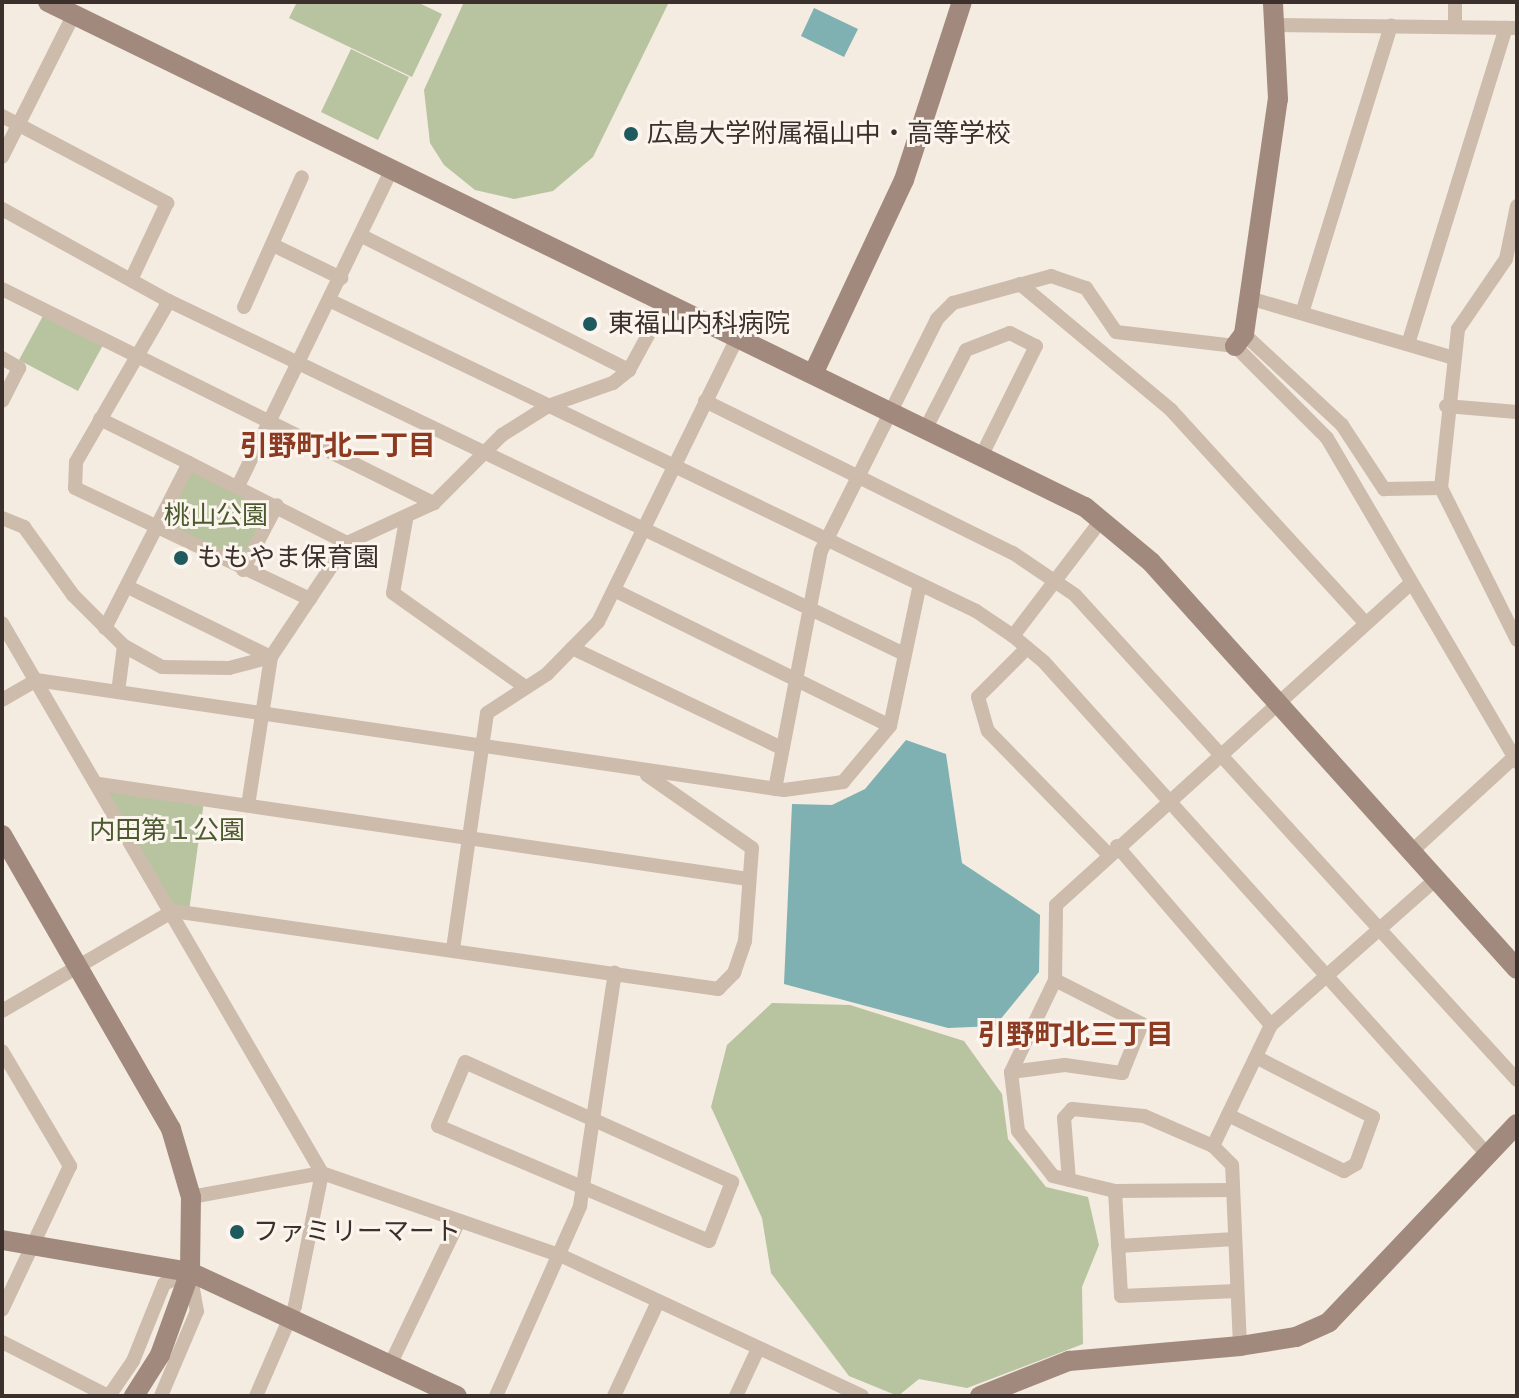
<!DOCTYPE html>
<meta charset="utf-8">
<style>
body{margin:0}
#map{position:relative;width:1519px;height:1398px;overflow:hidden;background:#f4ebe1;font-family:Helvetica,"Noto Sans JP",sans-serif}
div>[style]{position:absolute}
.green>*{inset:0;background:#b8c4a0}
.water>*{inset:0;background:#7fb0b2}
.street>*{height:14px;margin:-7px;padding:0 7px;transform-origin:7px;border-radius:7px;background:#cdbbac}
.secondary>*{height:20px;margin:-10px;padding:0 10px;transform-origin:10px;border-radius:10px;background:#a18a7d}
.dots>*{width:22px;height:22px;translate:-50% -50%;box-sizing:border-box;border:4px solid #fbf5ee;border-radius:50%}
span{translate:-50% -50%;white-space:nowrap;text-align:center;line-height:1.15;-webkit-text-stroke:6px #fbf5ee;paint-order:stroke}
.poi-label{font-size:26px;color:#3b302b}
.left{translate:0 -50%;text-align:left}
.park-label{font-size:26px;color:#4a5a2e}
.neighbourhood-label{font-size:28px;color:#8c3b22;font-weight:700}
.frame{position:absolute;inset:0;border:4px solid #3b302b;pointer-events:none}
</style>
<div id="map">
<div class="green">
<i style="clip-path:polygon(297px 2px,417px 2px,442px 14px,412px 77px,289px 18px)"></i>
<i style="clip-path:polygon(464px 2px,669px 2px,593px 157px,553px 191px,514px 199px,475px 190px,444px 165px,430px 143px,424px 90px)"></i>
<i style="clip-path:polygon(351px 49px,409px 77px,378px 140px,321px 112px)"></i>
<i style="clip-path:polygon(44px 314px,103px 345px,78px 391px,19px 360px)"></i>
<i style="clip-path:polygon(190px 465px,275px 505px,243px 568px,158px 527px)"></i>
<i style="clip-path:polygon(104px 787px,204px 801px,189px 911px,174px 909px)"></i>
<i style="clip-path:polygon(772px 1003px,850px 1005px,964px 1041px,1002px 1094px,1008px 1139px,1046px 1187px,1088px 1197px,1099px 1245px,1082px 1287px,1083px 1344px,967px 1388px,919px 1379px,898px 1396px,849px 1376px,771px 1273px,762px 1218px,711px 1107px,727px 1045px)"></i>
</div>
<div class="water">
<i style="clip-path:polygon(814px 8px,858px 29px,844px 57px,801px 36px)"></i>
<i style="clip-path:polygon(906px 740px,946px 754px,962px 863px,1040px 915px,1039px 972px,995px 1026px,948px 1028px,784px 984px,792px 804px,832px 805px,865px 789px)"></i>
</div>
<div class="street">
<i style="left:1275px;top:25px;width:242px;rotate:0.7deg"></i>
<i style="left:1455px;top:25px;width:23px;rotate:-90deg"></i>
<i style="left:2px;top:116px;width:187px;rotate:27.8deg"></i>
<i style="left:167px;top:203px;width:85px;rotate:115.1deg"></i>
<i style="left:2px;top:157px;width:160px;rotate:-63.3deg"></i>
<i style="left:1517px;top:206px;width:54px;rotate:101.7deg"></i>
<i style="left:1506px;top:259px;width:85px;rotate:124.4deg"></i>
<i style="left:1458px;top:329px;width:160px;rotate:96.1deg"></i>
<i style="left:1441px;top:488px;width:170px;rotate:63.4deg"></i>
<i style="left:2px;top:209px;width:191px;rotate:28.9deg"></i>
<i style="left:169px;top:301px;width:815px;rotate:25.65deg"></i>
<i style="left:362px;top:236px;width:299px;rotate:26.7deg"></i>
<i style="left:273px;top:245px;width:76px;rotate:25.9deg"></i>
<i style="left:1020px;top:284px;width:197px;rotate:39.8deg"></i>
<i style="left:1171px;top:410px;width:286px;rotate:47.6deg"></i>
<i style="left:2px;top:289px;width:482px;rotate:26.4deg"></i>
<i style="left:1249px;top:298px;width:210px;rotate:16.3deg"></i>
<i style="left:169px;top:301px;width:186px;rotate:120deg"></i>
<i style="left:76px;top:462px;width:26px;rotate:92deg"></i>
<i style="left:75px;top:488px;width:260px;rotate:25.3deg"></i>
<i style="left:331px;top:301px;width:716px;rotate:25.67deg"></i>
<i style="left:976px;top:611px;width:45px;rotate:34deg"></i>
<i style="left:1013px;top:636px;width:40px;rotate:40deg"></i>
<i style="left:1044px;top:662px;width:662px;rotate:48deg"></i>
<i style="left:244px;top:307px;width:142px;rotate:-66deg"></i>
<i style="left:1302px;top:313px;width:301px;rotate:-72.8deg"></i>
<i style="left:1244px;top:334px;width:134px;rotate:42.9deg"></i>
<i style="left:1342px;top:425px;width:77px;rotate:56.7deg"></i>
<i style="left:1384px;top:489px;width:57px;rotate:-1deg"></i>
<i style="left:1408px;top:344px;width:331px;rotate:-72.8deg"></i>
<i style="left:2px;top:358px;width:20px;rotate:30deg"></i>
<i style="left:19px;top:368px;width:37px;rotate:117deg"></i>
<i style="left:705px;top:401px;width:343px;rotate:26.3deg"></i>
<i style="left:1013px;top:553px;width:75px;rotate:34.1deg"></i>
<i style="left:1075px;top:595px;width:656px;rotate:47.66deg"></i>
<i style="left:1446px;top:406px;width:71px;rotate:4.8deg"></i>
<i style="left:100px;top:419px;width:99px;rotate:26.3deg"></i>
<i style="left:927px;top:426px;width:85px;rotate:-62.8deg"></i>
<i style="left:966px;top:350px;width:47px;rotate:-21.1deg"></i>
<i style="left:1010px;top:333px;width:29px;rotate:27deg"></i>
<i style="left:1036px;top:346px;width:119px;rotate:116.4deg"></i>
<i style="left:238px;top:486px;width:352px;rotate:-64.1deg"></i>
<i style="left:2px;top:518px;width:24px;rotate:22deg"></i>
<i style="left:24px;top:527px;width:84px;rotate:54.2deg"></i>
<i style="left:73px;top:595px;width:72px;rotate:45deg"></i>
<i style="left:124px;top:646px;width:43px;rotate:28.9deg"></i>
<i style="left:162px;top:667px;width:67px;rotate:0.9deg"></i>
<i style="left:229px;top:668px;width:43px;rotate:-14.7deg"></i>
<i style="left:406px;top:520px;width:74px;rotate:100.1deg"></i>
<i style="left:393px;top:593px;width:161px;rotate:35.4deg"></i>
<i style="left:347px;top:543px;width:96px;rotate:-24.7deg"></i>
<i style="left:434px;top:503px;width:96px;rotate:-45deg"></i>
<i style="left:502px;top:435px;width:54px;rotate:-32.2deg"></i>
<i style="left:548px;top:406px;width:69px;rotate:-19.5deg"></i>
<i style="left:613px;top:383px;width:21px;rotate:-39deg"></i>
<i style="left:629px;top:370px;width:77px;rotate:-61.4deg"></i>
<i style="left:243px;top:570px;width:73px;rotate:-62.4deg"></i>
<i style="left:128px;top:587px;width:159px;rotate:26.1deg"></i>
<i style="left:616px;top:591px;width:305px;rotate:26.2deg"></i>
<i style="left:2px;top:623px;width:636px;rotate:59.81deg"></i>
<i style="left:322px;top:1173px;width:136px;rotate:101.5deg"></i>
<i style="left:295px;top:1306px;width:98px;rotate:113.4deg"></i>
<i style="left:105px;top:628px;width:185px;rotate:-63deg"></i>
<i style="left:189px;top:463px;width:177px;rotate:26.9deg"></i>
<i style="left:347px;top:543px;width:137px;rotate:123.7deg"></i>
<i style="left:271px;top:657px;width:150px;rotate:98.8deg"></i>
<i style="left:1013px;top:636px;width:147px;rotate:-52.7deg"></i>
<i style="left:572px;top:648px;width:233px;rotate:25.5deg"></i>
<i style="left:1027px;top:648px;width:69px;rotate:135deg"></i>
<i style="left:978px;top:697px;width:35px;rotate:74deg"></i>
<i style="left:988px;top:731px;width:172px;rotate:45.7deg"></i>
<i style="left:118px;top:692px;width:46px;rotate:-82.6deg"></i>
<i style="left:2px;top:700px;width:39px;rotate:-30deg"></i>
<i style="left:36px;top:680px;width:756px;rotate:8.37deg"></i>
<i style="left:784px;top:790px;width:60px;rotate:-7.7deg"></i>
<i style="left:843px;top:782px;width:73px;rotate:-50deg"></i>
<i style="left:890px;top:726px;width:145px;rotate:-78.1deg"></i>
<i style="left:99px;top:784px;width:656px;rotate:8.33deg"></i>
<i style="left:775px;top:789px;width:242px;rotate:-79.1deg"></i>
<i style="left:821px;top:551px;width:259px;rotate:-63.4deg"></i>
<i style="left:937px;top:319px;width:23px;rotate:-45deg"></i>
<i style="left:953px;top:303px;width:102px;rotate:-15.4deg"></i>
<i style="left:1051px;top:276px;width:37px;rotate:19deg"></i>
<i style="left:1086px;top:288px;width:53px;rotate:55.7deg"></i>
<i style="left:1116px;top:332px;width:120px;rotate:6.7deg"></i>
<i style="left:1235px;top:346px;width:130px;rotate:45deg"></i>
<i style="left:1327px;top:438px;width:376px;rotate:59.6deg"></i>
<i style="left:1117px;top:846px;width:236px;rotate:49.3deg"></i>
<i style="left:1412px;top:851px;width:137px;rotate:-42.6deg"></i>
<i style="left:453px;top:949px;width:238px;rotate:-81.8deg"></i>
<i style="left:487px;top:713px;width:72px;rotate:-33deg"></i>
<i style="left:547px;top:674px;width:73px;rotate:-45.6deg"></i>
<i style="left:598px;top:622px;width:318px;rotate:-63.9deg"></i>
<i style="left:2px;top:1011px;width:198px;rotate:-30.3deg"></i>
<i style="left:173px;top:911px;width:551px;rotate:8.14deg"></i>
<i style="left:718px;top:989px;width:23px;rotate:-45deg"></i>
<i style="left:734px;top:973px;width:34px;rotate:-71deg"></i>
<i style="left:745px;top:941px;width:93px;rotate:-85.7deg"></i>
<i style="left:752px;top:848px;width:128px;rotate:-145.2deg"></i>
<i style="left:2px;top:1051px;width:134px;rotate:59.4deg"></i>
<i style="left:70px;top:1166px;width:159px;rotate:115.3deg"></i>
<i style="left:465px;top:1062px;width:293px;rotate:24.2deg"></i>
<i style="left:732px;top:1182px;width:63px;rotate:111.3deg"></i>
<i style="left:709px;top:1241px;width:294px;rotate:-157deg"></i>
<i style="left:438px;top:1126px;width:69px;rotate:-67.1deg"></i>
<i style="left:1011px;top:1072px;width:54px;rotate:-7.4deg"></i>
<i style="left:1065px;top:1065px;width:58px;rotate:8deg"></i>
<i style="left:1122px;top:1073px;width:53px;rotate:-67.8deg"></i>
<i style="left:1142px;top:1024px;width:97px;rotate:-153.2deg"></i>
<i style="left:1228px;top:1115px;width:129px;rotate:25.8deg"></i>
<i style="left:1344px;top:1171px;width:14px;rotate:-30deg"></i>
<i style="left:1356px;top:1164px;width:50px;rotate:-70.1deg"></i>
<i style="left:1373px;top:1117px;width:131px;rotate:-152.9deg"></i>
<i style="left:1069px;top:1180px;width:62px;rotate:-94.6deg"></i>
<i style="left:1064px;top:1118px;width:12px;rotate:-48deg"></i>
<i style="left:1072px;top:1109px;width:72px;rotate:5.6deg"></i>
<i style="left:1144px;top:1116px;width:75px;rotate:23.5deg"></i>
<i style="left:1232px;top:1190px;width:117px;rotate:179.5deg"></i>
<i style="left:1115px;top:1191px;width:64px;rotate:-166.4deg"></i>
<i style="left:1053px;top:1176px;width:57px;rotate:-127.9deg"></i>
<i style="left:1018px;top:1131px;width:59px;rotate:-96.8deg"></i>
<i style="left:1011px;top:1072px;width:102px;rotate:-64.4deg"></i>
<i style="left:1055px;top:980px;width:75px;rotate:-89.2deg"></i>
<i style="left:1056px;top:905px;width:476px;rotate:-42.2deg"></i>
<i style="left:1115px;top:1191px;width:105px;rotate:86.7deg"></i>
<i style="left:1121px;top:1296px;width:116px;rotate:-2.5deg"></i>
<i style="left:191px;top:1197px;width:133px;rotate:-10.4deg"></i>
<i style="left:322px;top:1173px;width:254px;rotate:19.1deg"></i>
<i style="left:562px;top:1256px;width:331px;rotate:25deg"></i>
<i style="left:1118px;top:1246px;width:117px;rotate:-3.4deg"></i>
<i style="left:2px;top:1342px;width:119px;rotate:27deg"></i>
<i style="left:1240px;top:1346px;width:181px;rotate:-92.5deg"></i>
<i style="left:1232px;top:1165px;width:27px;rotate:-135deg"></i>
<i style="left:1213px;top:1146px;width:134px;rotate:-64.4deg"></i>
<i style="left:1271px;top:1025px;width:220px;rotate:-41.5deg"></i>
<i style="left:390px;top:1365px;width:160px;rotate:-64.4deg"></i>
<i style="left:109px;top:1396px;width:42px;rotate:-55.6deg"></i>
<i style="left:133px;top:1361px;width:83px;rotate:-68.1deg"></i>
<i style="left:164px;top:1284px;width:29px;rotate:-25deg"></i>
<i style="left:190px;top:1272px;width:40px;rotate:80deg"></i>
<i style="left:197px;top:1311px;width:92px;rotate:113deg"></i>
<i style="left:496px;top:1396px;width:208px;rotate:-66.1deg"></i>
<i style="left:580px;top:1206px;width:236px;rotate:-81.5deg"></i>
<i style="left:614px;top:1396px;width:99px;rotate:-65deg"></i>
<i style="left:736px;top:1396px;width:50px;rotate:-65deg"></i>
</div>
<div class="secondary">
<i style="left:48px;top:2px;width:1153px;rotate:25.97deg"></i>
<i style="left:1085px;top:507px;width:86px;rotate:39.8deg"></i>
<i style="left:1151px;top:562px;width:547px;rotate:48.04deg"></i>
<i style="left:1235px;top:346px;width:15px;rotate:-53deg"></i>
<i style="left:1244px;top:334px;width:237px;rotate:-81.8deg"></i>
<i style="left:1278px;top:99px;width:97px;rotate:-93deg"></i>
<i style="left:814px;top:372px;width:212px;rotate:-64.9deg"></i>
<i style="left:904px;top:180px;width:187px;rotate:-72deg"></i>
<i style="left:2px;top:835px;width:339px;rotate:60.1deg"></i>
<i style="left:171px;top:1129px;width:71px;rotate:73.6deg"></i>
<i style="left:191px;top:1197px;width:75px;rotate:90.8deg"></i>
<i style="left:190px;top:1272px;width:88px;rotate:109.9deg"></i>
<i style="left:160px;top:1355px;width:49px;rotate:122.4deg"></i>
<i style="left:2px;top:1240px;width:191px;rotate:9.7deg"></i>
<i style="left:190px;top:1272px;width:294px;rotate:24.9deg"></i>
<i style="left:980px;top:1396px;width:96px;rotate:-21.5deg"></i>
<i style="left:1069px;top:1361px;width:172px;rotate:-5deg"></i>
<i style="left:1240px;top:1346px;width:57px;rotate:-9.1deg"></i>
<i style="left:1296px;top:1337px;width:36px;rotate:-24deg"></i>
<i style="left:1329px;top:1322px;width:273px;rotate:-46.5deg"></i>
</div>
<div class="dots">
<i style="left:631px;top:134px;background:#1f5a5e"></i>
<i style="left:590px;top:324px;background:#1f5a5e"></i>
<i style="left:181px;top:558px;background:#1f5a5e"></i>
<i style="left:237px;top:1232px;background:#1f5a5e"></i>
</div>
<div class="poi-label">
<span class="left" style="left:647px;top:134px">広島大学附属福山中・高等学校</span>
<span class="left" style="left:608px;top:324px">東福山内科病院</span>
<span class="left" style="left:197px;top:558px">ももやま保育園</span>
<span class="left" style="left:253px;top:1232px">ファミリーマート</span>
</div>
<div class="park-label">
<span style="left:216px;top:516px">桃山公園</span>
<span style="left:167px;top:831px">内田第１公園</span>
</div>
<div class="neighbourhood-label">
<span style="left:338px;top:446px">引野町北二丁目</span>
<span style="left:1076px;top:1035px">引野町北三丁目</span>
</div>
<div class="frame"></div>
</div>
